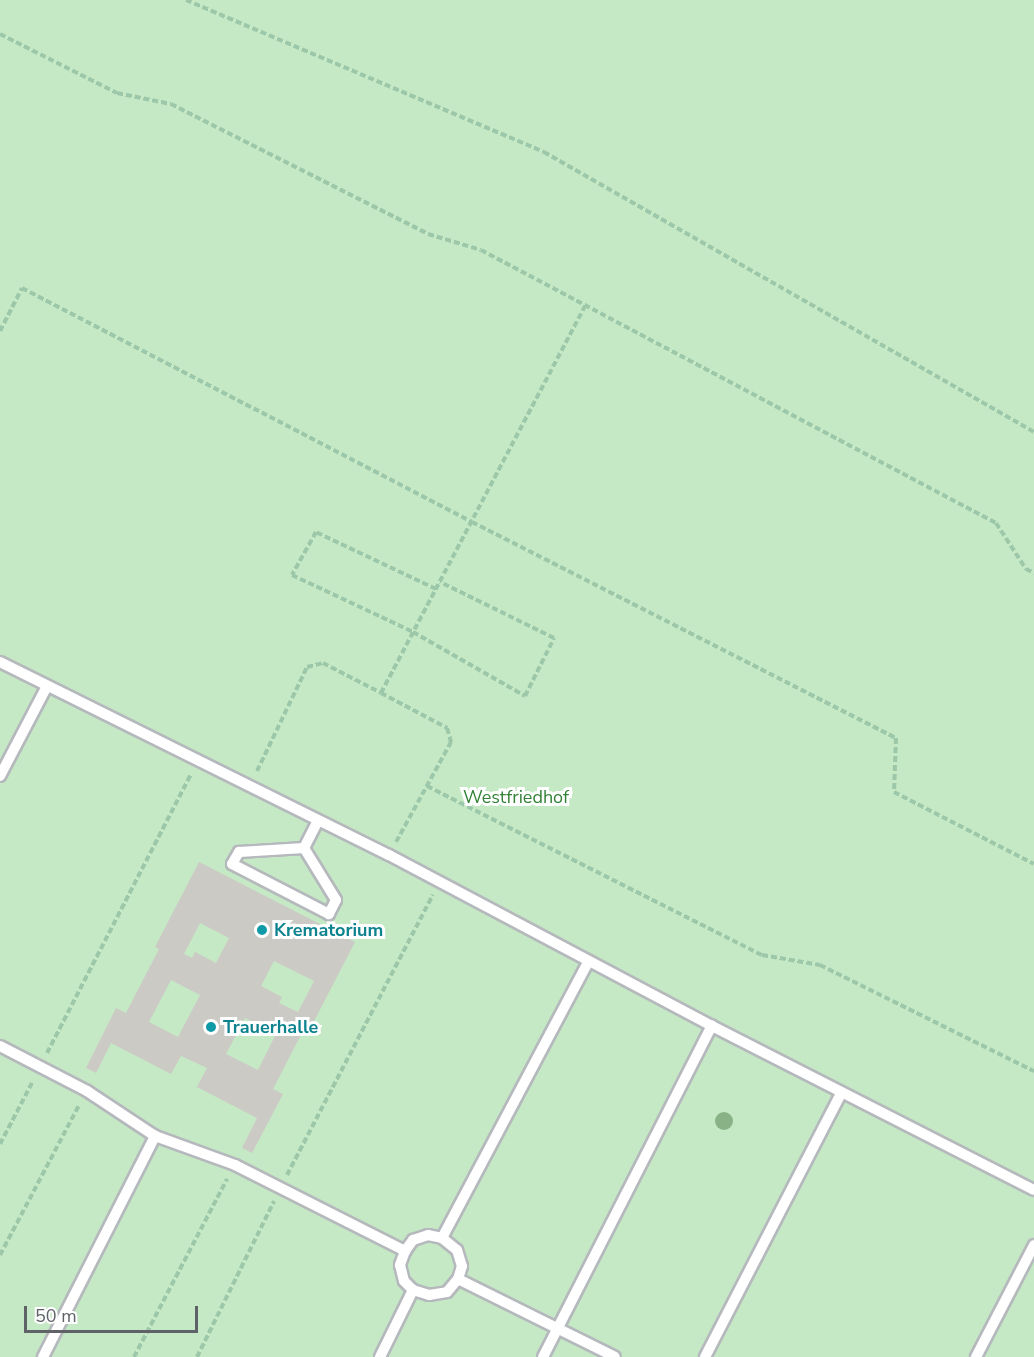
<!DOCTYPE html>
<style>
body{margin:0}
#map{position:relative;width:1034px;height:1357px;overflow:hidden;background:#f1efe8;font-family:"Nunito Sans",sans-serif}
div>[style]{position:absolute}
.green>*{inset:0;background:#c5e8c5}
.building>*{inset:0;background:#cccac5}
.path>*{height:4px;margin-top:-2px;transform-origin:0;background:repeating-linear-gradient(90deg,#9cc7a9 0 6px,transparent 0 9px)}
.roads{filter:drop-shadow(2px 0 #b5b8bc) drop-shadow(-2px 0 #b5b8bc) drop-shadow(0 2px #b5b8bc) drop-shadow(0 -2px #b5b8bc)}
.lane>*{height:10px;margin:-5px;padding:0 5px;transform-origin:5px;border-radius:5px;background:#fff}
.trees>*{width:18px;height:18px;margin:-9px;border-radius:50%;background:#89b387}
.dots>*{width:16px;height:16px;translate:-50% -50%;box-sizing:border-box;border:3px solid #fff;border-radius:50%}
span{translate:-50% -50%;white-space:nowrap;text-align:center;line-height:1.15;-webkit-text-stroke:6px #fff;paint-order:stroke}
.park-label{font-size:18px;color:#348238}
.culture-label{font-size:18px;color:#0d838f;font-weight:700}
.left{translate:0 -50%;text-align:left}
.scale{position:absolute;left:24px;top:1306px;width:174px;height:27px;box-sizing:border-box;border:3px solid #5f6368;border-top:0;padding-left:8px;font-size:18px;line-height:21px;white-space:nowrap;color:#5f6368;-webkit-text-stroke:4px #fff;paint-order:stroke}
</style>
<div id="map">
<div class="green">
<i style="clip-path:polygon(0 0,1034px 0,1034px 1357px,0 1357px)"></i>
</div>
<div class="building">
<i style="clip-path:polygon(evenodd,199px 862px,355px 942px,311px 1027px,306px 1025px,273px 1089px,283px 1094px,252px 1153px,242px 1148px,257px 1118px,197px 1087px,207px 1068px,181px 1056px,171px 1074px,111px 1043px,96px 1073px,86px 1068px,116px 1008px,126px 1013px,159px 949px,155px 947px,199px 862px,200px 923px,229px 938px,216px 963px,195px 952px,192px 958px,184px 954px,200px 923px,199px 862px,274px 961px,314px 981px,298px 1012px,279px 1003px,282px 997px,261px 986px,274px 961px,199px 862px,171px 980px,200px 995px,178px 1037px,149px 1022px,171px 980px,199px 862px,245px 1018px,276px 1034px,258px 1070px,226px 1054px,245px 1018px)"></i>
</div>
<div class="path">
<i style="left:186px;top:0;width:389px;rotate:23deg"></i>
<i style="left:544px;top:152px;width:564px;rotate:29.74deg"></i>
<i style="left:0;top:34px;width:131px;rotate:26.8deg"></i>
<i style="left:117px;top:93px;width:55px;rotate:11.5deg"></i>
<i style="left:171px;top:104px;width:288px;rotate:26.8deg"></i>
<i style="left:428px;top:234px;width:55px;rotate:16.8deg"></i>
<i style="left:481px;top:250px;width:583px;rotate:27.93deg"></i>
<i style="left:996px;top:523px;width:55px;rotate:56.9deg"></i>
<i style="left:1026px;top:569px;width:9px;rotate:27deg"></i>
<i style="left:0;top:331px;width:48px;rotate:-62.9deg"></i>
<i style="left:22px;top:288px;width:507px;rotate:27.47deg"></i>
<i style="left:472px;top:522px;width:476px;rotate:27deg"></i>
<i style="left:896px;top:738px;width:54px;rotate:92.1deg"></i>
<i style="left:894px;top:792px;width:157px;rotate:27.2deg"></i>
<i style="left:436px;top:589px;width:133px;rotate:-154.6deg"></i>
<i style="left:316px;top:532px;width:49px;rotate:119.2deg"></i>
<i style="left:292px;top:575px;width:134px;rotate:25.2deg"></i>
<i style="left:413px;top:632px;width:129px;rotate:29.7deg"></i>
<i style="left:525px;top:696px;width:65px;rotate:-63.4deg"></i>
<i style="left:554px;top:638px;width:127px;rotate:-153.8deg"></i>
<i style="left:381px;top:693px;width:75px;rotate:27.9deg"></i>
<i style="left:447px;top:728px;width:15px;rotate:74deg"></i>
<i style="left:451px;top:742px;width:114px;rotate:118.8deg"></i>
<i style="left:257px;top:771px;width:115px;rotate:-64.3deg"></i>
<i style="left:307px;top:667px;width:16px;rotate:-14deg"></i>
<i style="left:323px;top:663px;width:65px;rotate:27.3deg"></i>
<i style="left:381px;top:693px;width:439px;rotate:-62.2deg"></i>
<i style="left:427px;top:786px;width:375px;rotate:26.8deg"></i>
<i style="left:762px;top:955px;width:59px;rotate:9.8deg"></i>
<i style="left:820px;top:965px;width:239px;rotate:26.4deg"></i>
<i style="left:47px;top:1053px;width:314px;rotate:-62.7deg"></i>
<i style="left:0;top:1144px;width:71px;rotate:-62.4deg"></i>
<i style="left:287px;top:1175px;width:316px;rotate:-62.5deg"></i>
<i style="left:0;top:1255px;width:170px;rotate:-62.2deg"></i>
<i style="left:134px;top:1357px;width:201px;rotate:-62.4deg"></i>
<i style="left:197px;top:1357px;width:174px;rotate:-63.7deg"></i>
</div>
<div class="roads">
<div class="lane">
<i style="left:0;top:662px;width:434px;rotate:26.4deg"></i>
<i style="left:389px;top:855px;width:365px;rotate:27.9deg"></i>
<i style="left:712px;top:1026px;width:361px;rotate:27deg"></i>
<i style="left:0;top:776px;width:102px;rotate:-62.4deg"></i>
<i style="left:304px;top:848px;width:61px;rotate:58.4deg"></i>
<i style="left:336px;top:900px;width:16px;rotate:117deg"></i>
<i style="left:329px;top:914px;width:109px;rotate:-152.7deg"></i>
<i style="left:232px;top:864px;width:14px;rotate:-60deg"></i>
<i style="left:239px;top:852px;width:65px;rotate:-3.5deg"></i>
<i style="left:304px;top:848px;width:31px;rotate:-63deg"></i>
<i style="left:0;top:1046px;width:98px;rotate:27.3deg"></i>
<i style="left:87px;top:1091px;width:82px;rotate:33.5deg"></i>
<i style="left:155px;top:1136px;width:85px;rotate:19.9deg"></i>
<i style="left:235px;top:1165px;width:191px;rotate:26.8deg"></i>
<i style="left:405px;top:1251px;width:14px;rotate:-54deg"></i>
<i style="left:413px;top:1240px;width:16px;rotate:-18deg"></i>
<i style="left:428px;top:1235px;width:14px;rotate:12deg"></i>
<i style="left:442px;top:1238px;width:19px;rotate:39deg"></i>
<i style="left:457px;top:1250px;width:17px;rotate:73deg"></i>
<i style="left:462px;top:1266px;width:14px;rotate:107deg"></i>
<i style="left:458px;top:1279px;width:175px;rotate:26.4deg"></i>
<i style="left:442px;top:1238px;width:312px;rotate:-62.1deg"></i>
<i style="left:405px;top:1251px;width:15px;rotate:110deg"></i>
<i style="left:400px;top:1265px;width:16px;rotate:76deg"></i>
<i style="left:404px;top:1281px;width:13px;rotate:45deg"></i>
<i style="left:413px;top:1290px;width:17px;rotate:17deg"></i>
<i style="left:429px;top:1295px;width:18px;rotate:-9deg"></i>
<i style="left:447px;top:1292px;width:17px;rotate:-50deg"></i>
<i style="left:43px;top:1357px;width:248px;rotate:-63.1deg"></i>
<i style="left:380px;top:1357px;width:75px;rotate:-63.8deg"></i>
<i style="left:543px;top:1357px;width:372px;rotate:-63deg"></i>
<i style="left:705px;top:1357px;width:297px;rotate:-62.7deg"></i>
<i style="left:976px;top:1357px;width:126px;rotate:-62.6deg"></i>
</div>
</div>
<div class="trees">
<i style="left:724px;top:1121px"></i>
</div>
<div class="dots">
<i style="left:262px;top:930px;background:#0f9aa8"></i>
<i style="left:211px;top:1027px;background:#0f9aa8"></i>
</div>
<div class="park-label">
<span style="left:516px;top:797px">Westfriedhof</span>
</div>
<div class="culture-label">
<span class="left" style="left:274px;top:930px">Krematorium</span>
<span class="left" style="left:223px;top:1027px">Trauerhalle</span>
</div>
<div class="scale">50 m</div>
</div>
